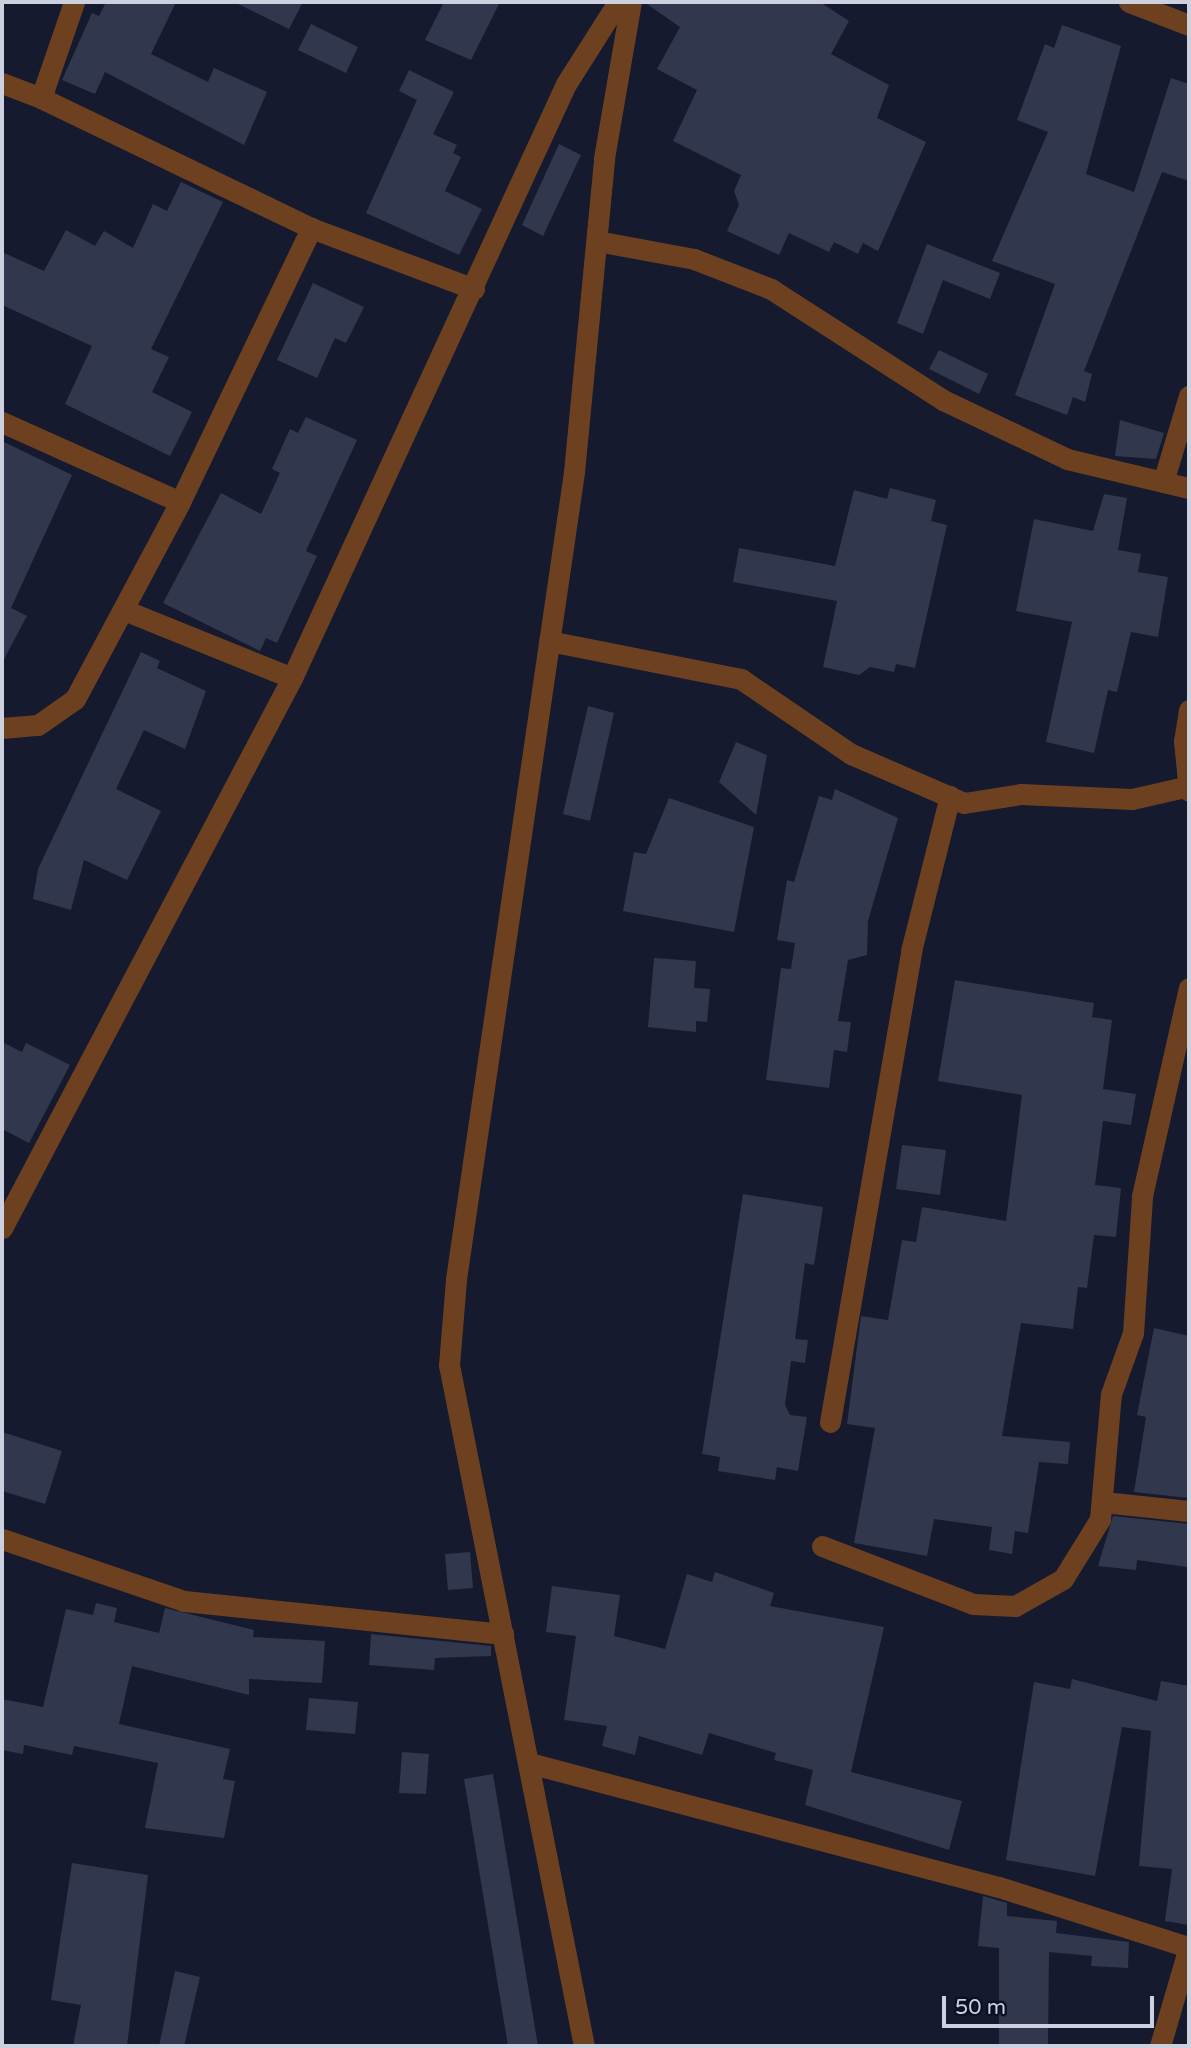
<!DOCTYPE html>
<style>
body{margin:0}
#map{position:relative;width:1191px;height:2048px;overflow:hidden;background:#151a2f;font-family:"Varela Round",sans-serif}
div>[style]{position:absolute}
.building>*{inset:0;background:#31374d}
.street>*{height:21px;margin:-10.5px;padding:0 10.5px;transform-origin:10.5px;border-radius:10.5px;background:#6d4120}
span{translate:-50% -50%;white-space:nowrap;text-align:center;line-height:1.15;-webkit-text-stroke:6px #0d1125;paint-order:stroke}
.frame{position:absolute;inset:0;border:4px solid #cdd1df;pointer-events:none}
.scale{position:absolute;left:942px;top:1996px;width:212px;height:32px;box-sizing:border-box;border:4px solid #cdd1df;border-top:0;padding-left:9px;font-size:21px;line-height:24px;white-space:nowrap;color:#cdd1df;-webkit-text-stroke:5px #0d1125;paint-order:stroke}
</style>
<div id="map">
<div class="building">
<i style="clip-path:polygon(106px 2px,176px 2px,151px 54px,208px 82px,214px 68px,267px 92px,244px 145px,105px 72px,95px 94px,62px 80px,92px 13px,99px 16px)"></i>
<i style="clip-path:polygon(234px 2px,303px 2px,289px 29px)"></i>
<i style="clip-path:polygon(444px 2px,500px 2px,471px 60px,425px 40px)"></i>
<i style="clip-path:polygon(644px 2px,820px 2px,849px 21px,831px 54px,889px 85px,877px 118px,926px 142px,878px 251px,863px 243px,858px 254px,834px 242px,829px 252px,789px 233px,779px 255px,727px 231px,739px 205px,734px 191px,741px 175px,673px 141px,697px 90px,657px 69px,680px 27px)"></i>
<i style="clip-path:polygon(311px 24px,358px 47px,346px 73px,298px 50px)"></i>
<i style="clip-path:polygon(1062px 25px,1121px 46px,1086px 174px,1134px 192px,1171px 78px,1189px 84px,1189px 181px,1162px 172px,1084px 371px,1092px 374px,1085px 402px,1073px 397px,1067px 415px,1015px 395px,1055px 284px,992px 261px,1048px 132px,1017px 120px,1045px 44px,1054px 48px)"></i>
<i style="clip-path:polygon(409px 70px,454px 92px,433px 134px,457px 145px,453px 153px,461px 157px,445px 191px,482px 209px,459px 255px,366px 213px,417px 100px,399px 91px)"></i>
<i style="clip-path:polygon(559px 144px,581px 155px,543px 236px,522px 225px)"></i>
<i style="clip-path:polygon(181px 182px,223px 202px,151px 349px,169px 357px,152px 392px,192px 412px,170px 456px,65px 404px,92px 346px,2px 305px,2px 252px,44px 271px,66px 230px,95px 246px,104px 231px,133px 248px,153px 204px,167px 211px)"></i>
<i style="clip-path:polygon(927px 244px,1000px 273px,990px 299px,943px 280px,923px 334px,897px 323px)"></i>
<i style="clip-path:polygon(313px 283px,364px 307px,346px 343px,335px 338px,317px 378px,277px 360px)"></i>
<i style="clip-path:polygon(939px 350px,988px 374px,979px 394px,929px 369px)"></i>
<i style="clip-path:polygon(306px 417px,357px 440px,306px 551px,317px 556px,277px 643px,266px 638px,260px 651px,163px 603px,221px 493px,261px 514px,280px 473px,272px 469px,290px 429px,298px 433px)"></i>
<i style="clip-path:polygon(1120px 420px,1164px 433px,1156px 459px,1115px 456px)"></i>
<i style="clip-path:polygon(2px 441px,72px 475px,11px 608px,27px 616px,2px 663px)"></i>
<i style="clip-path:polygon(890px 488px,936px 500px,931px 521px,947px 525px,915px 668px,896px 664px,894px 672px,870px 667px,859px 675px,823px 667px,837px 601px,733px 582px,739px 548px,835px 566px,854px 490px,887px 499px)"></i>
<i style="clip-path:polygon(1104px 494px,1127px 498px,1118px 550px,1141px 554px,1138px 572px,1168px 577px,1158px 637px,1131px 632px,1117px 692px,1108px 690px,1094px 753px,1046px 742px,1072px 622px,1016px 611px,1034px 519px,1093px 531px)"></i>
<i style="clip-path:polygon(141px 652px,160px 661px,157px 668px,206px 691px,185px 749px,144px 730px,116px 789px,161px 811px,127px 880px,84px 860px,71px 910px,33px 899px,38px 869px)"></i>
<i style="clip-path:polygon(588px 706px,614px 713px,590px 821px,563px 814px)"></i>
<i style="clip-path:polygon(736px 742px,767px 755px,756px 815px,719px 782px)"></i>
<i style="clip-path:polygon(835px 789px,898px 818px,868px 921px,867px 955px,848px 960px,838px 1021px,851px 1022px,847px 1052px,834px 1050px,829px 1088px,766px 1080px,781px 968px,791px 969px,795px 943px,777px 940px,787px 880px,794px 882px,819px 796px,832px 800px)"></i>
<i style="clip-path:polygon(669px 798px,754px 827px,734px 932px,623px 911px,634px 852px,646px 854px)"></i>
<i style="clip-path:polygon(654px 958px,696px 961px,694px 988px,710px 989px,707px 1022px,696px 1021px,696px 1032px,648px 1027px)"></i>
<i style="clip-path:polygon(955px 980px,1094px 1003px,1092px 1017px,1112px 1020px,1103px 1089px,1136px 1094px,1131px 1125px,1103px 1121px,1095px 1185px,1121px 1188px,1116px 1237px,1094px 1235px,1087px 1288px,1078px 1287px,1073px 1329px,1021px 1323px,1002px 1436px,1070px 1442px,1068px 1464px,1039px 1462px,1028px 1533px,1015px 1531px,1012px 1554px,989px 1550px,992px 1527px,934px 1519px,927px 1556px,854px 1543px,875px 1428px,847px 1424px,861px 1316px,888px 1320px,902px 1240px,916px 1242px,922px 1207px,1006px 1221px,1022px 1095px,938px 1081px)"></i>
<i style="clip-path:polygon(2px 1042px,22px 1052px,26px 1043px,70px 1065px,29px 1143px,2px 1129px)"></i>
<i style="clip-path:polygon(902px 1145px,946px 1150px,940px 1195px,896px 1189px)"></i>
<i style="clip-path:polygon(743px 1194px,823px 1207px,814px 1265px,805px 1263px,795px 1339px,808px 1340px,805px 1363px,791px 1361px,785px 1405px,790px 1415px,807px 1417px,798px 1471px,777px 1467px,775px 1480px,718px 1471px,720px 1457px,702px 1454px)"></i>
<i style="clip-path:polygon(1154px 1328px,1189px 1336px,1189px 1498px,1134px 1492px,1146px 1417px,1137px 1415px)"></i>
<i style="clip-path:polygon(2px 1432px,62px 1451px,45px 1504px,2px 1491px)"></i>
<i style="clip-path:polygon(1113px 1516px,1189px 1524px,1187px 1567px,1137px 1560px,1136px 1570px,1098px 1566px)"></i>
<i style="clip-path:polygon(470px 1552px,473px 1588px,448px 1590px,445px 1554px)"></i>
<i style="clip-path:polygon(715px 1572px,774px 1593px,770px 1606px,884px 1627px,851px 1772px,962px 1801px,949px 1850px,805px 1805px,813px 1770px,774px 1760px,776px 1753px,709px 1733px,702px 1755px,639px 1736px,635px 1755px,602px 1746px,607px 1726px,564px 1720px,576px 1636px,546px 1632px,552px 1586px,620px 1595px,614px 1636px,665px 1649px,687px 1574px,712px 1582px)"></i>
<i style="clip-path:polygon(96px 1603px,117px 1608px,114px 1622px,159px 1633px,165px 1608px,254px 1630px,253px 1637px,325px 1641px,322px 1683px,249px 1679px,249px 1695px,132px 1666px,119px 1724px,230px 1749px,223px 1779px,235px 1781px,224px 1838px,145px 1828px,158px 1763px,74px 1746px,72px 1755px,24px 1745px,23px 1754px,2px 1750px,2px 1699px,43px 1707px,66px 1609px,93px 1615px)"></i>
<i style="clip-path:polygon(371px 1634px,491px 1646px,491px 1656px,435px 1658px,434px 1670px,369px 1665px)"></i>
<i style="clip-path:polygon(1072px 1679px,1157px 1701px,1161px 1681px,1189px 1686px,1189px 1925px,1165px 1921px,1172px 1869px,1139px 1866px,1151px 1731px,1122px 1727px,1095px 1876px,1006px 1860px,1034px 1682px,1070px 1689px)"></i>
<i style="clip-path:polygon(309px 1698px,358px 1702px,355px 1734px,306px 1730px)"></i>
<i style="clip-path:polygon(402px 1752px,429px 1754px,426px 1794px,399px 1793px)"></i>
<i style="clip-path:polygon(493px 1774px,538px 2046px,508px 2046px,464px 1779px)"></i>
<i style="clip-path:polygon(72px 1863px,148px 1875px,127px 2046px,73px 2046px,81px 2005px,51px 2000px)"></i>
<i style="clip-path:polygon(983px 1896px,1007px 1903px,1007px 1916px,1057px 1921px,1056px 1933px,1129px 1942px,1128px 1968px,1091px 1966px,1092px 1956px,1049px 1952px,1048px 2046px,999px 2046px,999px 1948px,978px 1946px)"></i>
<i style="clip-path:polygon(175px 1971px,200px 1977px,184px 2046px,159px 2046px)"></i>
</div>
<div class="street">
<i style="left:1129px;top:2px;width:64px;rotate:21deg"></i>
<i style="left:2px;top:83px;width:42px;rotate:21deg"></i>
<i style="left:41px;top:98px;width:102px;rotate:-71deg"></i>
<i style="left:41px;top:98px;width:300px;rotate:25.7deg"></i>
<i style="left:311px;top:228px;width:174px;rotate:20.5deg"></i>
<i style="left:597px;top:241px;width:99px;rotate:10.5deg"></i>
<i style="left:694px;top:259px;width:83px;rotate:21.3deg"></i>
<i style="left:771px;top:289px;width:205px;rotate:32.8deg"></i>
<i style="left:943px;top:400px;width:137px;rotate:25.4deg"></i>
<i style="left:1067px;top:459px;width:125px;rotate:13.4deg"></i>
<i style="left:2px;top:422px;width:195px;rotate:24.2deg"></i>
<i style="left:1163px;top:482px;width:90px;rotate:-73.2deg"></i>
<i style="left:124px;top:610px;width:181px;rotate:22deg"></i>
<i style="left:549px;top:641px;width:196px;rotate:11.2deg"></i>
<i style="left:741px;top:679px;width:133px;rotate:34.3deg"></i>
<i style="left:851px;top:754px;width:123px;rotate:23.4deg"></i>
<i style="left:964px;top:803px;width:58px;rotate:-9deg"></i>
<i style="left:1021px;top:794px;width:111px;rotate:2.6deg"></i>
<i style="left:1132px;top:799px;width:54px;rotate:-12.8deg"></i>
<i style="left:1189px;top:710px;width:31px;rotate:99deg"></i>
<i style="left:1184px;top:741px;width:50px;rotate:84.3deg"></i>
<i style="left:2px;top:728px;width:36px;rotate:-5deg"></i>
<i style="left:38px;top:725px;width:45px;rotate:-35.1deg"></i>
<i style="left:75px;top:699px;width:223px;rotate:-61.9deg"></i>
<i style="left:180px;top:502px;width:304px;rotate:-64.4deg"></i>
<i style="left:2px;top:1228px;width:622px;rotate:-62.2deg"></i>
<i style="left:292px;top:678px;width:654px;rotate:-65.24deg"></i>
<i style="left:566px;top:84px;width:97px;rotate:-57.6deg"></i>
<i style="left:830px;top:1422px;width:478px;rotate:-80.2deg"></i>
<i style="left:911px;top:951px;width:160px;rotate:-75.9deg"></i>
<i style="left:1103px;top:1502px;width:86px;rotate:6deg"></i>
<i style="left:2px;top:1539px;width:192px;rotate:18.8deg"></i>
<i style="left:184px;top:1601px;width:321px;rotate:5.9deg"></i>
<i style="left:822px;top:1546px;width:162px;rotate:21deg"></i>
<i style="left:973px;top:1604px;width:42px;rotate:2.7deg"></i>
<i style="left:1015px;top:1606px;width:55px;rotate:-29.4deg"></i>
<i style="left:1063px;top:1579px;width:70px;rotate:-58.3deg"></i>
<i style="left:1100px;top:1519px;width:125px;rotate:-85deg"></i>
<i style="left:1111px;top:1394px;width:65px;rotate:-70.2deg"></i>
<i style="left:1133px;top:1333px;width:137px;rotate:-86.2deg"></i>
<i style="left:1142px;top:1196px;width:213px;rotate:-77.3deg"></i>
<i style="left:529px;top:1763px;width:486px;rotate:14.8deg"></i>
<i style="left:999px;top:1887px;width:195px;rotate:17.6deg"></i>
<i style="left:584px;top:2046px;width:694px;rotate:-101.21deg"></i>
<i style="left:449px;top:1365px;width:86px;rotate:-85.3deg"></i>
<i style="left:456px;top:1279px;width:816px;rotate:-81.68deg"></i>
<i style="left:574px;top:472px;width:315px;rotate:-84.5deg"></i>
<i style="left:604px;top:158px;width:158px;rotate:-80.2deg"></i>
<i style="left:1160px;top:2046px;width:103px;rotate:-73.7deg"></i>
</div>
<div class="frame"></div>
<div class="scale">50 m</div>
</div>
